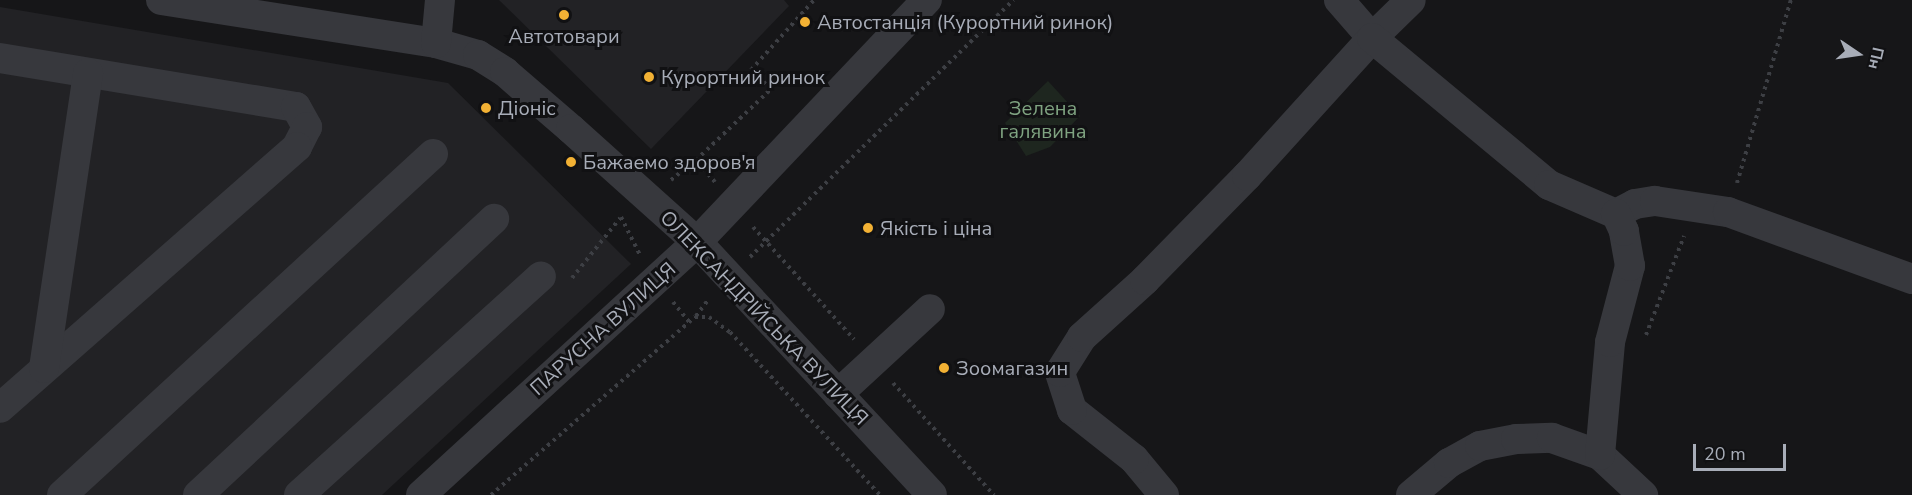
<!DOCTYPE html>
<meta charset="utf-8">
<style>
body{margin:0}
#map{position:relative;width:1912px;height:495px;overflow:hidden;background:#161618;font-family:"Nunito Sans",sans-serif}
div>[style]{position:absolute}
.built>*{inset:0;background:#222225}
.green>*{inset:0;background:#1e261f}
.path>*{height:4px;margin-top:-2px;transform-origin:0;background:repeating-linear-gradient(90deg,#3d3f44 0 3px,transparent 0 7.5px)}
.minor>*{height:30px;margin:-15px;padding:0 15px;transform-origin:15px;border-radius:15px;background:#37383d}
.dots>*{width:16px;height:16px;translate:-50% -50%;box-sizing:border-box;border:3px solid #111113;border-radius:50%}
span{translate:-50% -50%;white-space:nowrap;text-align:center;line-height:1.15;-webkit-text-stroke:6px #111113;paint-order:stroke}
.poi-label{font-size:20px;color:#a8adb8}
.left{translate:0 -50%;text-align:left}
.park-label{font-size:20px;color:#7fa381}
.street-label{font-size:20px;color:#a8adb8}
.north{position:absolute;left:1828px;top:24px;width:60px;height:60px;-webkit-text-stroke:4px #111113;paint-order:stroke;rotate:103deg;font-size:16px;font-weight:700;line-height:24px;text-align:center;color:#a8adb8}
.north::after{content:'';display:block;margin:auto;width:21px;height:27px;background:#a8adb8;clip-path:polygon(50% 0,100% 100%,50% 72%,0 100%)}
.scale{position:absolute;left:1693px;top:444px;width:93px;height:27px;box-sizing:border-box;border:3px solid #a8adb8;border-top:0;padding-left:8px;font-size:18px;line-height:21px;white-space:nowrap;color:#a8adb8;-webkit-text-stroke:4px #111113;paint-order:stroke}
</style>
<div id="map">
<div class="built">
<i style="clip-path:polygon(499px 0,784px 0,789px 6px,651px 149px)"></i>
<i style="clip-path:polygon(0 7px,448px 83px,631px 264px,382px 495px,0 495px)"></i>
</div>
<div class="green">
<i style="clip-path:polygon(1048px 81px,1080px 116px,1050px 147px,1026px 156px,1005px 123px)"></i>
</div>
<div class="path">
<i style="left:671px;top:180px;width:32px;rotate:-39deg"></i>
<i style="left:715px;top:182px;width:29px;rotate:-131deg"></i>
<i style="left:696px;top:160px;width:103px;rotate:-43.4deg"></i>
<i style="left:771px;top:89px;width:28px;rotate:-136deg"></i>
<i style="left:751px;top:70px;width:94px;rotate:-48deg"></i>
<i style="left:1737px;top:183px;width:191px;rotate:-73.6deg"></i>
<i style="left:621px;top:217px;width:42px;rotate:63.4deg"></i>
<i style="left:753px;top:227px;width:151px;rotate:48deg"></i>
<i style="left:750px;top:257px;width:368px;rotate:-44.3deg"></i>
<i style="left:572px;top:278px;width:77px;rotate:-51.3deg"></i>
<i style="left:673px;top:302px;width:26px;rotate:51deg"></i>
<i style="left:696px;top:316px;width:21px;rotate:-53deg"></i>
<i style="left:1646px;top:335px;width:106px;rotate:-69deg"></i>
<i style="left:893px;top:383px;width:151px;rotate:48deg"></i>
<i style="left:491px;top:495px;width:271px;rotate:-41.1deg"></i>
<i style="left:695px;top:317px;width:14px"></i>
<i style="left:709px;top:317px;width:26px;rotate:36deg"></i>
<i style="left:730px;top:332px;width:222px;rotate:47.4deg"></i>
</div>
<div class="minor">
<i style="left:161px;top:0;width:278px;rotate:8.9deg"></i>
<i style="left:436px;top:43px;width:44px;rotate:15.9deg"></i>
<i style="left:478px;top:55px;width:32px;rotate:32deg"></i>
<i style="left:505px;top:72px;width:87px;rotate:40.8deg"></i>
<i style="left:571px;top:129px;width:169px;rotate:41.9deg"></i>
<i style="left:697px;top:242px;width:345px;rotate:47.1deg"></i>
<i style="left:1339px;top:0;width:50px;rotate:49deg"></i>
<i style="left:1372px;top:38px;width:54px;rotate:-44.3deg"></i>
<i style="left:436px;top:43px;width:43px;rotate:-84.7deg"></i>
<i style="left:0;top:58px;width:300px;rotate:9.4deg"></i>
<i style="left:296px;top:107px;width:23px;rotate:61deg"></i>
<i style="left:307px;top:127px;width:22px;rotate:117deg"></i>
<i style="left:297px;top:147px;width:395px;rotate:138.7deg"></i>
<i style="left:44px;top:368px;width:298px;rotate:-81.5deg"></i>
<i style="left:838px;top:394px;width:125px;rotate:-42.7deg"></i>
<i style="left:1600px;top:455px;width:59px;rotate:42.9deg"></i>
<i style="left:62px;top:495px;width:504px;rotate:-42.59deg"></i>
<i style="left:198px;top:495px;width:405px;rotate:-43deg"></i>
<i style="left:299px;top:495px;width:326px;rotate:-42.1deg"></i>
<i style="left:421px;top:495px;width:374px;rotate:-42.5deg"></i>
<i style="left:697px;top:242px;width:334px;rotate:-46.5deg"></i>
<i style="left:1164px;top:495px;width:47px;rotate:-129.8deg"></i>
<i style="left:1134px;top:459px;width:79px;rotate:-141.7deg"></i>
<i style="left:1072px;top:410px;width:40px;rotate:-108deg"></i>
<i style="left:1060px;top:372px;width:41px;rotate:-57.8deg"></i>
<i style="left:1082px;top:337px;width:85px;rotate:-42.1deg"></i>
<i style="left:1145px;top:280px;width:146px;rotate:-45.6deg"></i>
<i style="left:1247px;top:176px;width:186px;rotate:-47.8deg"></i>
<i style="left:1372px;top:38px;width:230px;rotate:39.7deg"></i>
<i style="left:1549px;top:185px;width:73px;rotate:23.4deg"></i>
<i style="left:1616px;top:214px;width:21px;rotate:-28deg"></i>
<i style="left:1635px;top:204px;width:20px;rotate:-9deg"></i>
<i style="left:1655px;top:201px;width:74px;rotate:8.6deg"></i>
<i style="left:1728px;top:212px;width:196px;rotate:20deg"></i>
<i style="left:1411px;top:495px;width:50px;rotate:-40.1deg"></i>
<i style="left:1449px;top:463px;width:35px;rotate:-29deg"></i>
<i style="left:1480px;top:446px;width:37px;rotate:-11deg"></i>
<i style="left:1516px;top:439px;width:36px;rotate:-2deg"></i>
<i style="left:1552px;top:438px;width:51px;rotate:19.5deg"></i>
<i style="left:1600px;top:455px;width:113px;rotate:-84.9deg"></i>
<i style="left:1610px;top:342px;width:79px;rotate:-75.3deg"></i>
<i style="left:1630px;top:266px;width:36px;rotate:-100deg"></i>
<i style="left:1624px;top:231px;width:19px;rotate:-115deg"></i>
</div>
<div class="dots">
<i style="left:564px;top:15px;background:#f2b134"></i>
<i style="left:805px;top:22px;background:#f2b134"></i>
<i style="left:649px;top:77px;background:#f2b134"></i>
<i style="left:486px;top:108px;background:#f2b134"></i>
<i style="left:571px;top:162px;background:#f2b134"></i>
<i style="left:868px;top:228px;background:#f2b134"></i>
<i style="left:944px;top:368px;background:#f2b134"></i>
</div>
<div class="poi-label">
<span class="left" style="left:817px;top:22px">Автостанція (Курортний ринок)</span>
<span style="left:564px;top:36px">Автотовари</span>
<span class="left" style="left:661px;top:77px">Курортний ринок</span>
<span class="left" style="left:498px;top:108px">Діоніс</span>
<span class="left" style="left:583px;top:162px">Бажаемо здоров'я</span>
<span class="left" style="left:880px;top:228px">Якість і ціна</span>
<span class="left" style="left:956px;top:368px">Зоомагазин</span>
</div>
<div class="park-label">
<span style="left:1043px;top:120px">Зелена<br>галявина</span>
</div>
<div class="street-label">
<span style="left:764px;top:318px;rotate:46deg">ОЛЕКСАНДРІЙСЬКА ВУЛИЦЯ</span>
<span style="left:603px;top:329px;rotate:-42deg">ПАРУСНА ВУЛИЦЯ</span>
</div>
<div class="north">Пн</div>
<div class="scale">20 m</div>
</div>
